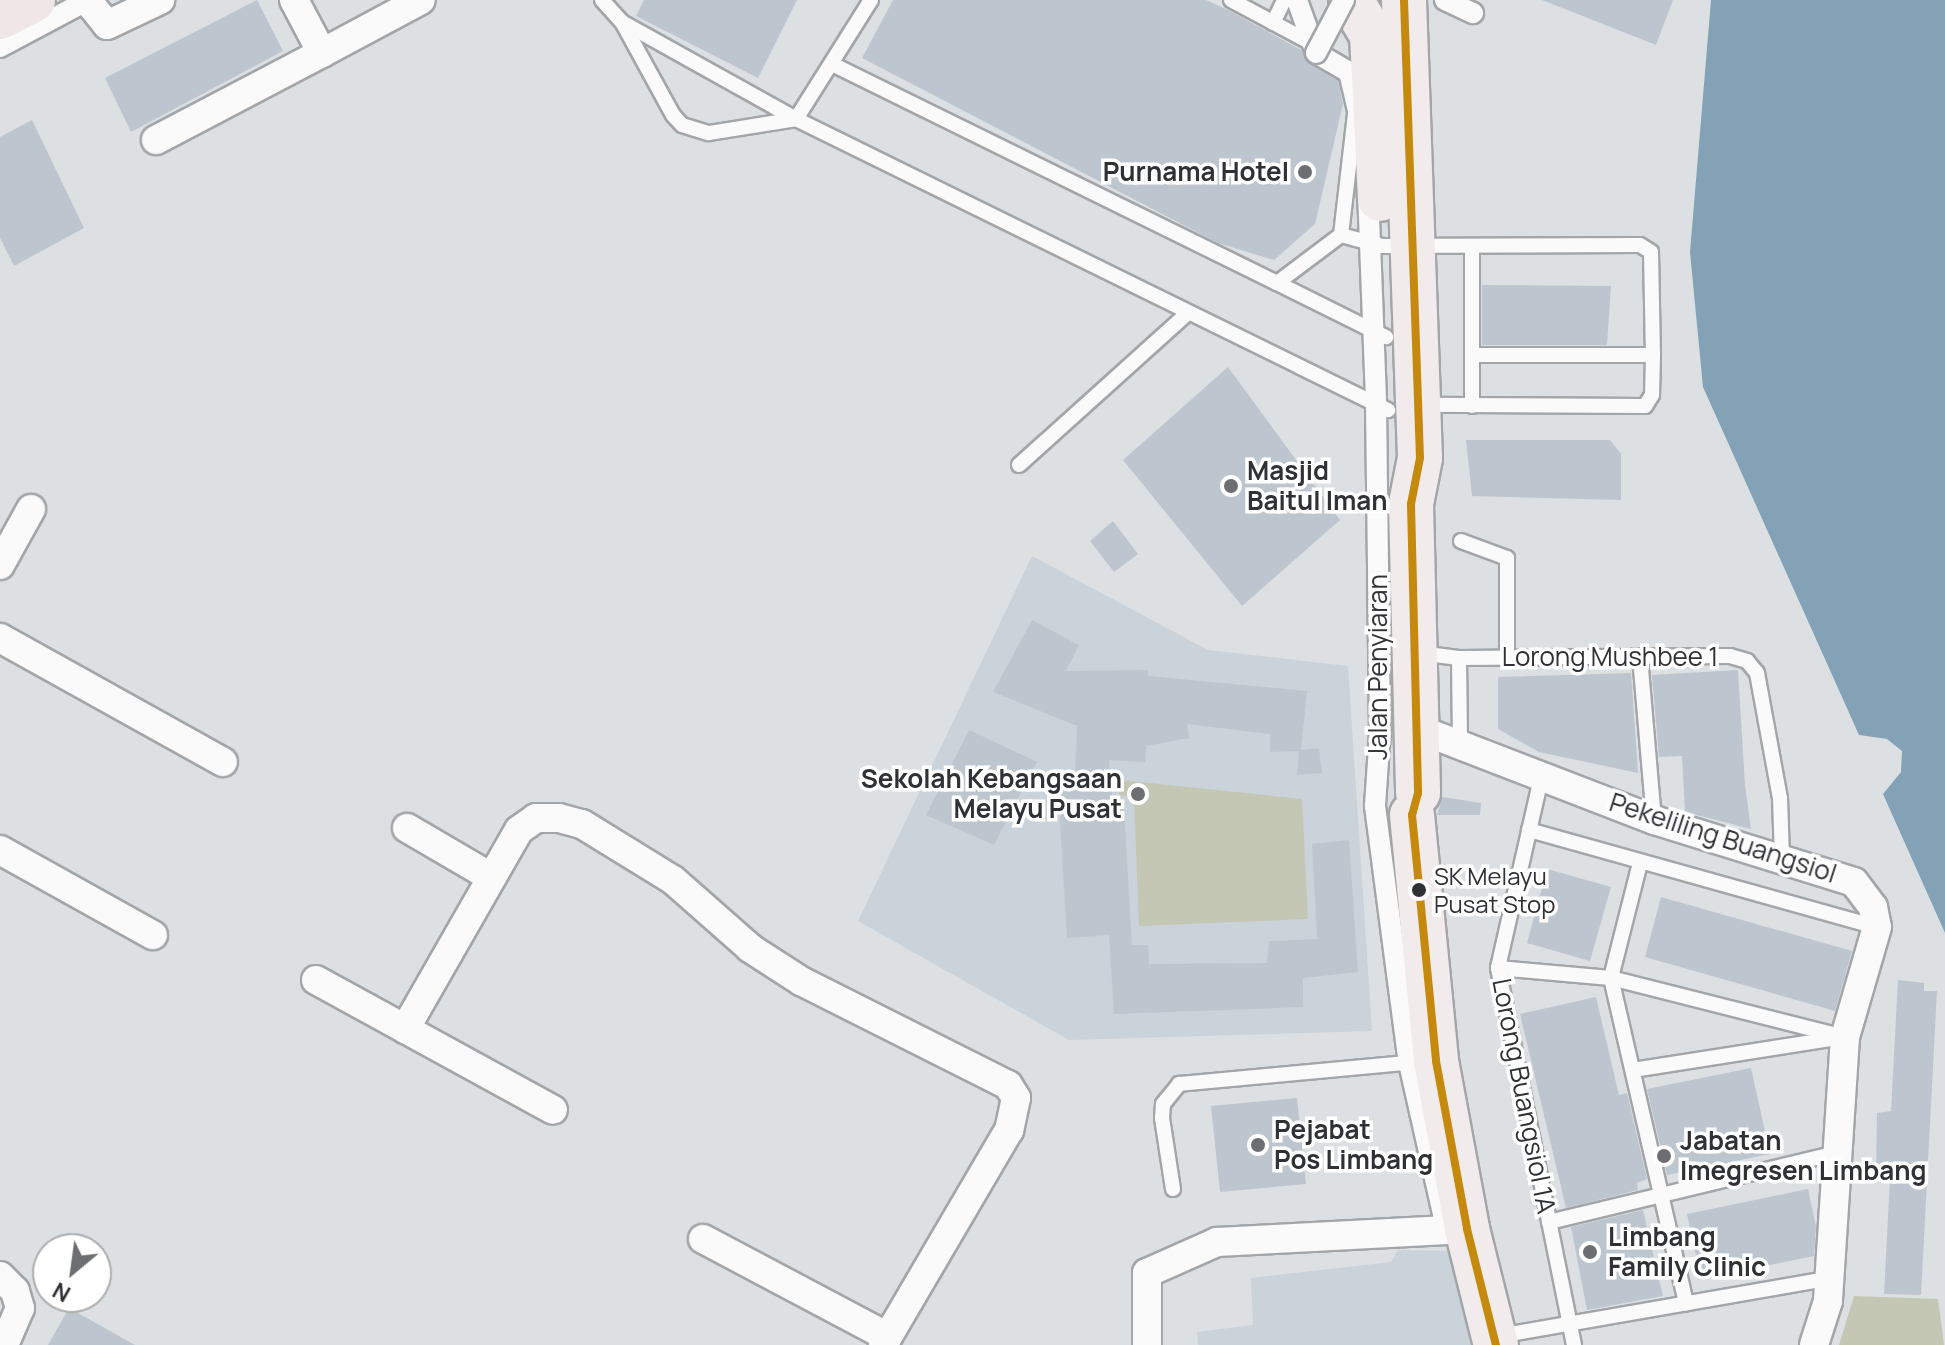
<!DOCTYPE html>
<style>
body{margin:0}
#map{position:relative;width:1945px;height:1345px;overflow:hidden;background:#dce0e3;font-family:Manrope,sans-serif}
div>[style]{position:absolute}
.built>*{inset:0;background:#cad2da}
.green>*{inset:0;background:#c4c7b4}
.water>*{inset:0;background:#84a2b5}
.building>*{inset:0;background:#bdc6ce}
.roads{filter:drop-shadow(2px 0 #a3a6a8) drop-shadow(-2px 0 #a3a6a8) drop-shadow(0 2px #a3a6a8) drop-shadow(0 -2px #a3a6a8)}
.service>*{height:14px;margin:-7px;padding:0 7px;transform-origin:7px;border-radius:7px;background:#fafafb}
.pedestrian>*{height:20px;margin:-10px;padding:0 10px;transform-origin:10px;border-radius:10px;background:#fafafb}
.minor>*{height:28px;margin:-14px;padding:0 14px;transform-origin:14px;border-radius:14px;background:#fafafb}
.primary>*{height:44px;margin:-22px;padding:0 22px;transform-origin:22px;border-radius:22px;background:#f2ebec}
.trunk>*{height:44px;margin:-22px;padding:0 22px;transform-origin:22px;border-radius:22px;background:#efe6e8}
.bridges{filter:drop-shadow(2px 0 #a3a6a8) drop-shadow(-2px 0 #a3a6a8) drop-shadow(0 2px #a3a6a8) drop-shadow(0 -2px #a3a6a8)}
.pedestrian-bridge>*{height:20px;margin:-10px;padding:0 10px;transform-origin:10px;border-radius:10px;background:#fafafb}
.bus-1>*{height:8px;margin:-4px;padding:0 4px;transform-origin:4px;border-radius:4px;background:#c5890d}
.dots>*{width:22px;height:22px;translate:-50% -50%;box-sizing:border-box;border:4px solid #fff;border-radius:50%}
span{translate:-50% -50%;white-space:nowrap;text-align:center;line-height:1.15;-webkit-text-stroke:7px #fff;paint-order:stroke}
.bus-label{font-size:24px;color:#2f3134}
.left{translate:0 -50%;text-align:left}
.poi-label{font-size:26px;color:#2f3134;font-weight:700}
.right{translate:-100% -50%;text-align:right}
.street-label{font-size:26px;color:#2f3134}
.north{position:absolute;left:32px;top:1233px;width:80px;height:80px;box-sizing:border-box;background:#fff;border:2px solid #acadae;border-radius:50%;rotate:209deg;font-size:22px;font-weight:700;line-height:32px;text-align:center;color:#2f3134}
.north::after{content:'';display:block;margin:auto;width:28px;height:36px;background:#6c6e71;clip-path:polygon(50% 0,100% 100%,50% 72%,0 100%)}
</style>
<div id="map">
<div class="built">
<i style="clip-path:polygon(1032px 556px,1208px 650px,1348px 666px,1372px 1031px,1069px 1040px,858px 921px)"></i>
<i style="clip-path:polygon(1398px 1250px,1455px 1251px,1470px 1345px,1198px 1345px,1197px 1332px,1253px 1325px,1251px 1278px,1391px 1262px)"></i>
</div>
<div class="green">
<i style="clip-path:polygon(1120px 780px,1302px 799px,1308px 919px,1139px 926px,1134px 797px,1119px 795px)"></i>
<i style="clip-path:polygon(1854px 1296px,1938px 1299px,1944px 1345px,1839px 1345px)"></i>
</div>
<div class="water">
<i style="clip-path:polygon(1711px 0,1945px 0,1945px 933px,1883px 794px,1901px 772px,1902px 751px,1887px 739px,1859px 735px,1703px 387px,1690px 252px)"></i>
</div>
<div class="building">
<i style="clip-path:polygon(257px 0,283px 51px,131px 132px,105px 78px)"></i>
<i style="clip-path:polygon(644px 0,797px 0,758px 78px,636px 16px)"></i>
<i style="clip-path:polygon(893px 0,1206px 0,1228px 10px,1301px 50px,1309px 64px,1338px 80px,1343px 104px,1315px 224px,1274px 260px,1218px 243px,862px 58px)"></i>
<i style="clip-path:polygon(1542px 0,1673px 0,1656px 45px)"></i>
<i style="clip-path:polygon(32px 120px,84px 228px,14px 266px,0 238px,0 137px)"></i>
<i style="clip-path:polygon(1482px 285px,1611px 286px,1607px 345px,1482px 345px)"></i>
<i style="clip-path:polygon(1228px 367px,1340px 520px,1242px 606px,1123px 460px)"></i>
<i style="clip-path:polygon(1466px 440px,1610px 440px,1621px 454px,1621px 500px,1472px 496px)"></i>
<i style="clip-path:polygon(1113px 521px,1138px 554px,1114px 572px,1090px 541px)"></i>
<i style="clip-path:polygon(1032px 620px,1079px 645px,1066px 671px,1148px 670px,1148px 676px,1307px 691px,1301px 750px,1319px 748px,1322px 773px,1297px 775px,1299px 751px,1270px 752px,1270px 734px,1187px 724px,1189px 738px,1146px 746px,1145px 762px,1109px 760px,1113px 805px,1124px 809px,1132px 945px,1148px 945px,1149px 964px,1267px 963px,1269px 941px,1317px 939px,1312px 844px,1349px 840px,1358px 972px,1303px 978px,1303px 1007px,1114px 1014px,1109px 935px,1067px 938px,1057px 771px,1075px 779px,1077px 726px,993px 692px)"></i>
<i style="clip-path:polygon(1738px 670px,1745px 785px,1751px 829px,1685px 812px,1682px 756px,1659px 757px,1652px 675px)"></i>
<i style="clip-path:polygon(1631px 673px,1638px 773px,1539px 752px,1498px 729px,1498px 677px)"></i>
<i style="clip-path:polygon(969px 730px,1037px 762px,994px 845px,926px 815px)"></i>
<i style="clip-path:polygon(1442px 797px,1481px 803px,1480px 815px,1437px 815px)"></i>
<i style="clip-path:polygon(1547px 869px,1611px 887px,1590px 961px,1527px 943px)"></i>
<i style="clip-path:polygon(1661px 897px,1852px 951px,1835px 1011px,1645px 957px)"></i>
<i style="clip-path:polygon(1898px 980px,1924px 983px,1924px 991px,1937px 991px,1921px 1295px,1884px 1294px,1890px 1178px,1876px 1177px,1877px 1113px,1891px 1111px)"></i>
<i style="clip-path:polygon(1596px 997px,1619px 1095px,1627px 1093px,1647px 1179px,1637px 1183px,1638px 1190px,1566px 1208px,1520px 1014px)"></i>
<i style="clip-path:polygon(1751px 1068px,1770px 1154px,1667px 1175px,1647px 1089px)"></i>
<i style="clip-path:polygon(1297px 1098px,1306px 1184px,1220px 1192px,1211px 1106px)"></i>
<i style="clip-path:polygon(1808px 1189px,1816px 1226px,1814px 1256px,1701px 1279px,1687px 1214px)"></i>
<i style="clip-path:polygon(1643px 1210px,1663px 1296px,1587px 1310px,1571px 1227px)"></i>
<i style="clip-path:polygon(69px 1308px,135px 1345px,48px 1345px)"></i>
</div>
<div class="roads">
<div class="service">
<i style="left:602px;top:0;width:30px;rotate:48deg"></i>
<i style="left:622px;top:22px;width:106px;rotate:61.3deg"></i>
<i style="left:673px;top:115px;width:13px;rotate:48deg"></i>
<i style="left:682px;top:125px;width:28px;rotate:17deg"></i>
<i style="left:709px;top:133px;width:88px;rotate:-9.1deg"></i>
<i style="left:796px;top:119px;width:141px;rotate:-57.8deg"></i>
<i style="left:1231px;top:0;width:95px;rotate:28.2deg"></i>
<i style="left:622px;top:22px;width:199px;rotate:29.1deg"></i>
<i style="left:796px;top:119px;width:660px;rotate:26.18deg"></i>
<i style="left:1273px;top:23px;width:25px;rotate:-64deg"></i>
<i style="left:834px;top:65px;width:494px;rotate:26.2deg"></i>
<i style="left:1277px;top:283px;width:80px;rotate:-36.9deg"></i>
<i style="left:1341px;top:235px;width:130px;rotate:-83.4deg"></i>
<i style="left:1341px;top:235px;width:42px;rotate:15deg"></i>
<i style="left:1382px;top:246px;width:258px;rotate:-0.2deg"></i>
<i style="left:1640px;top:245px;width:13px;rotate:32deg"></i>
<i style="left:1651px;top:252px;width:103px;rotate:88.9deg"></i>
<i style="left:1653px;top:355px;width:40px;rotate:91.4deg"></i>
<i style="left:1652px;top:395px;width:13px;rotate:122deg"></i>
<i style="left:1645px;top:406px;width:222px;rotate:-179.7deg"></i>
<i style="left:1277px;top:283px;width:122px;rotate:26.4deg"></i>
<i style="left:1472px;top:355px;width:181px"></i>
<i style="left:1472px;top:406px;width:160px;rotate:-90deg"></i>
<i style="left:1019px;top:465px;width:227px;rotate:-42deg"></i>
<i style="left:1461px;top:541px;width:49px;rotate:20.3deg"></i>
<i style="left:1507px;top:558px;width:100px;rotate:90deg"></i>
<i style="left:1419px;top:653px;width:40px;rotate:7.1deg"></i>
<i style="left:1459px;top:658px;width:271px;rotate:-0.4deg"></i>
<i style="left:1730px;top:656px;width:18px;rotate:16deg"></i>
<i style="left:1747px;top:661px;width:16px;rotate:50deg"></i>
<i style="left:1757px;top:673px;width:127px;rotate:79.6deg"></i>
<i style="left:1780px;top:798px;width:60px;rotate:88.1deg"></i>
<i style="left:1640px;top:657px;width:164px;rotate:85.1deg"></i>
<i style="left:1459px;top:658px;width:88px;rotate:89.3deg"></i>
<i style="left:1542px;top:774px;width:199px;rotate:102.8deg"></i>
<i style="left:1498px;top:968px;width:385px;rotate:78.6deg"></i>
<i style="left:1529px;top:830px;width:361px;rotate:15.6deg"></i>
<i style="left:1640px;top:863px;width:119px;rotate:104.2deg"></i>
<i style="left:1611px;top:978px;width:334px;rotate:77deg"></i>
<i style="left:1498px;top:968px;width:113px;rotate:5.1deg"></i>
<i style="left:1611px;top:978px;width:241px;rotate:14.2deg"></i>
<i style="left:1633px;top:1070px;width:206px;rotate:-8.9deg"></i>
<i style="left:1173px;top:1189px;width:72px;rotate:-98.8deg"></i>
<i style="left:1162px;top:1118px;width:14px;rotate:-86deg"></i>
<i style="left:1163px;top:1104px;width:26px;rotate:-51deg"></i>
<i style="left:1179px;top:1084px;width:238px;rotate:-5.3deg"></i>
<i style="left:1549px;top:1222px;width:296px;rotate:-13.5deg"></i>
<i style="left:1499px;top:1336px;width:336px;rotate:-9.9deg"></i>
</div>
<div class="pedestrian">
<i style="left:1297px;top:0;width:56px;rotate:70.3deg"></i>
<i style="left:1316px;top:53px;width:38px;rotate:30deg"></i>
<i style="left:1349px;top:72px;width:44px;rotate:76.9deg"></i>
<i style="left:1445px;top:0;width:31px;rotate:25deg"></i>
<i style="left:0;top:47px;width:100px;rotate:-28.1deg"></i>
<i style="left:1368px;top:191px;width:213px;rotate:87.8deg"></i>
<i style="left:1376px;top:404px;width:328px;rotate:89.3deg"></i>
<i style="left:1380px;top:732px;width:74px;rotate:93.9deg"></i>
<i style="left:1375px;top:806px;width:259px;rotate:82.5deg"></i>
<i style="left:1409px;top:1063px;width:172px;rotate:77.3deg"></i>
</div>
<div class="minor">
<i style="left:87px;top:0;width:32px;rotate:51deg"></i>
<i style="left:107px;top:25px;width:59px;rotate:-25.3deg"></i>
<i style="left:294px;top:0;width:60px;rotate:62.2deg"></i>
<i style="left:322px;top:53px;width:112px;rotate:-28.2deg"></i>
<i style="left:156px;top:140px;width:187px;rotate:-27.7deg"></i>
<i style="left:0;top:565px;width:64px;rotate:-61deg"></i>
<i style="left:0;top:638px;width:255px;rotate:29.1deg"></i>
<i style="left:1416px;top:728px;width:255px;rotate:21.1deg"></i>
<i style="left:1654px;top:820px;width:209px;rotate:17.2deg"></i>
<i style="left:1854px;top:882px;width:31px;rotate:53deg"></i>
<i style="left:1873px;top:907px;width:20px;rotate:79deg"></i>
<i style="left:1877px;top:927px;width:115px;rotate:106.2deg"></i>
<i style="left:1845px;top:1037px;width:265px;rotate:93.7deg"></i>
<i style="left:1828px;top:1301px;width:46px;rotate:107.7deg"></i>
<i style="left:407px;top:828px;width:97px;rotate:30.3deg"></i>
<i style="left:0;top:850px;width:175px;rotate:29.1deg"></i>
<i style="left:316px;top:980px;width:270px;rotate:28.7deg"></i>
<i style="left:405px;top:1029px;width:229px;rotate:-60.2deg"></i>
<i style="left:519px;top:830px;width:21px;rotate:-35deg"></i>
<i style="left:536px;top:818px;width:23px"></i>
<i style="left:559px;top:818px;width:24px;rotate:15deg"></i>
<i style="left:582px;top:824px;width:107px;rotate:31.6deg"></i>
<i style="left:673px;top:880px;width:103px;rotate:41.4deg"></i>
<i style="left:750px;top:948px;width:61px;rotate:32.9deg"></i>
<i style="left:801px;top:981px;width:232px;rotate:26.7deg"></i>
<i style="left:1008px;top:1085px;width:15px;rotate:58deg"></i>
<i style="left:1016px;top:1098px;width:33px;rotate:102deg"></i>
<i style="left:1009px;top:1130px;width:249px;rotate:120.4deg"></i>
<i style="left:703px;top:1239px;width:209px;rotate:27.9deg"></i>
<i style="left:0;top:1276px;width:21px;rotate:45deg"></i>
<i style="left:15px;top:1291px;width:18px;rotate:74deg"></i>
<i style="left:20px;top:1308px;width:40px;rotate:113.4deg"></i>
<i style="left:1147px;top:1345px;width:72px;rotate:-90deg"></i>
<i style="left:1147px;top:1273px;width:77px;rotate:-23.9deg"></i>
<i style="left:1217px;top:1242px;width:250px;rotate:-3deg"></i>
</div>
<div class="primary">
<i style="left:1351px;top:0;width:41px;rotate:59deg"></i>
<i style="left:1372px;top:35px;width:164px;rotate:87.2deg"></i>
<i style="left:1404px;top:0;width:458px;rotate:88deg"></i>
<i style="left:1420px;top:458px;width:47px;rotate:101.1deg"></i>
<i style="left:1411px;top:504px;width:289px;rotate:88.6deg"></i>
<i style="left:1412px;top:815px;width:247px;rotate:84.4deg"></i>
<i style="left:1436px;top:1061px;width:171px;rotate:79.5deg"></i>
<i style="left:1467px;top:1229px;width:120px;rotate:76deg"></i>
</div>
<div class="trunk">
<i style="left:0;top:17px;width:37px;rotate:-27deg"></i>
</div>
</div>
<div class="bridges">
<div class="pedestrian-bridge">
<i style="left:1316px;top:53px;width:60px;rotate:-62.2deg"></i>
</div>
</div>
<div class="bus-1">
<i style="left:1404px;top:0;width:458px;rotate:88deg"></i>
<i style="left:1420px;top:458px;width:47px;rotate:101.1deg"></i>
<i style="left:1411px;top:504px;width:289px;rotate:88.6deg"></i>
<i style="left:1418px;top:793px;width:23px;rotate:105deg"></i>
<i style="left:1412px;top:815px;width:247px;rotate:84.4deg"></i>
<i style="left:1436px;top:1061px;width:171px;rotate:79.5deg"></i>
<i style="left:1467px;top:1229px;width:120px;rotate:76deg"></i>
</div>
<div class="dots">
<i style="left:1305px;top:172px;background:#6c6e71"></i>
<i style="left:1231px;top:486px;background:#6c6e71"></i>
<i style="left:1138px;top:794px;background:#6c6e71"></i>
<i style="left:1419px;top:890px;background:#2f3134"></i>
<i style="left:1258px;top:1145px;background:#6c6e71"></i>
<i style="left:1664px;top:1156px;background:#6c6e71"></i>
<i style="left:1590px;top:1252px;background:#6c6e71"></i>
</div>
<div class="bus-label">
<span class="left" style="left:1434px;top:890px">SK Melayu<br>Pusat Stop</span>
</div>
<div class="poi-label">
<span class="right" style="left:1289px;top:172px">Purnama Hotel</span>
<span class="left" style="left:1247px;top:486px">Masjid<br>Baitul Iman</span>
<span class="right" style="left:1122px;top:794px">Sekolah Kebangsaan<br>Melayu Pusat</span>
<span class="left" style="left:1274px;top:1145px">Pejabat<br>Pos Limbang</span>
<span class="left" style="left:1680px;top:1156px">Jabatan<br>Imegresen Limbang</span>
<span class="left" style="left:1608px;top:1252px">Limbang<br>Family Clinic</span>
</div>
<div class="street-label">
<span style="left:1610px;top:657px">Lorong Mushbee 1</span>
<span style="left:1378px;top:667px;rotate:-90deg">Jalan Penyiaran</span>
<span style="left:1723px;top:838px;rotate:18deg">Pekeliling Buangsiol</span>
<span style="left:1524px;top:1096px;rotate:79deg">Lorong Buangsiol 1A</span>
</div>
<div class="north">N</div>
</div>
